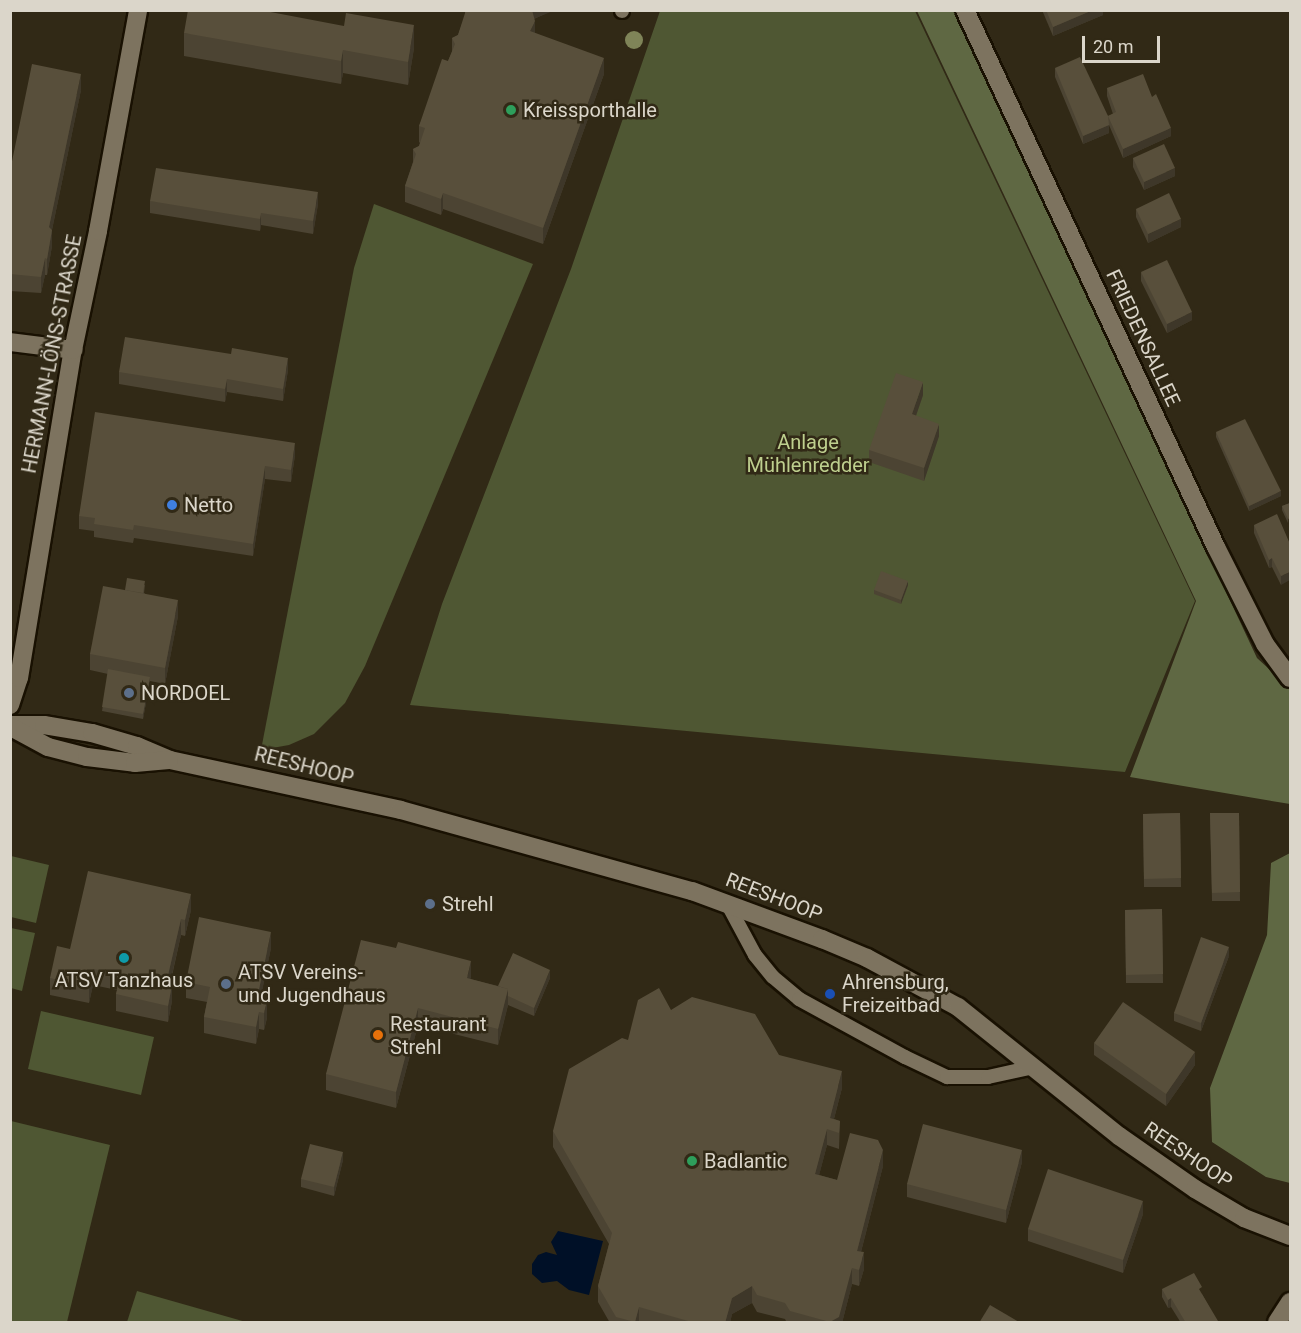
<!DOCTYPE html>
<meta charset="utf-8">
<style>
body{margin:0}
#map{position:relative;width:1301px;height:1333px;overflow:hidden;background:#312916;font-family:Roboto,sans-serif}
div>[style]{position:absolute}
.green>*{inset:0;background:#4f5733}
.forest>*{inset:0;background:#5f6843}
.water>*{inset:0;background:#001027}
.roads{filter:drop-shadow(2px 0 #191102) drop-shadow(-2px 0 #191102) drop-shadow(0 2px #191102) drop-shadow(0 -2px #191102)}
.lane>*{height:14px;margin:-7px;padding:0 7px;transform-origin:7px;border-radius:7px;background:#7d735f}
.street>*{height:18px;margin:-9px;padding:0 9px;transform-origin:9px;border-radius:9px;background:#7d735f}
.secondary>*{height:18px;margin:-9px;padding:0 9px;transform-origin:9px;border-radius:9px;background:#7d735f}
.trees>*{width:18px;height:18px;margin:-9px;border-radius:50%;background:#7f8458}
.wall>*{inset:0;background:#4c4433}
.shaded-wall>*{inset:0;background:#3e3729}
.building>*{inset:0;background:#584f3b}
.dots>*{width:16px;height:16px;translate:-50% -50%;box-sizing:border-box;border:3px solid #312916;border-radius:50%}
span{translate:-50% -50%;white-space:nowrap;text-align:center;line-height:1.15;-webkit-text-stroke:5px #312916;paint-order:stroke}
.poi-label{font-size:20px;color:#dbd6ca}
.left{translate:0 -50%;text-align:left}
.street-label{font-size:20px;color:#dbd6ca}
.park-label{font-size:20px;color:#becf8e}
.frame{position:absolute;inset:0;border:12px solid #dbd6ca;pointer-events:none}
.scale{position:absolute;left:1082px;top:36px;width:78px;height:27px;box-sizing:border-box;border:3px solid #dbd6ca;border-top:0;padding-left:8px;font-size:18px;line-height:21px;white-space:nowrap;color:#dbd6ca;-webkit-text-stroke:4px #312916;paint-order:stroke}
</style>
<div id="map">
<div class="green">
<i style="clip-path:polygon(660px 11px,915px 11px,1195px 601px,1125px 772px,410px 705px,442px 604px,571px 269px)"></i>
<i style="clip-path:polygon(374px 204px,533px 264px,365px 666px,345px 703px,314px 734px,289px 745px,261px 750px,354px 268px)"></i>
<i style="clip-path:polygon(11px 856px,49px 865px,36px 923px,11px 917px)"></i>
<i style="clip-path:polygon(11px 928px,35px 933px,22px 991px,11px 988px)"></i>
<i style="clip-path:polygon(41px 1011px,154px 1037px,141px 1095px,28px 1069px)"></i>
<i style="clip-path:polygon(11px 1121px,110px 1145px,67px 1322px,11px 1322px)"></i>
<i style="clip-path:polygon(137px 1291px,246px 1322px,127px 1322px)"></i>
</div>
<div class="forest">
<i style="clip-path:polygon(917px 11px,954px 11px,1257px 658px,1290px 688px,1290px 804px,1130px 777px,1196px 601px)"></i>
<i style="clip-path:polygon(1290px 853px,1290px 1183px,1266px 1177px,1212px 1142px,1210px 1088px,1267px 935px,1271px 863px)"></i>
</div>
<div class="water">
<i style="clip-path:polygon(558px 1231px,603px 1241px,589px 1295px,569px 1290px,557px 1281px,542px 1283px,532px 1274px,532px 1264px,538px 1255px,546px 1252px,557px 1255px,551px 1242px)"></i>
</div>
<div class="roads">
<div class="lane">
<i style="left:622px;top:11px;width:1px;rotate:-90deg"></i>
<i style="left:727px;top:903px;width:59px;rotate:61.7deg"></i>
<i style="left:755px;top:955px;width:28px;rotate:51deg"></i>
<i style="left:773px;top:977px;width:34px;rotate:40deg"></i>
<i style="left:799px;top:999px;width:121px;rotate:28.7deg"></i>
<i style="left:905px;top:1057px;width:47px;rotate:25.5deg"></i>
<i style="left:947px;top:1077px;width:41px"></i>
<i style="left:988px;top:1077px;width:46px;rotate:-12.5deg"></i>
</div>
<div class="street">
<i style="left:965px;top:10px;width:593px;rotate:64.95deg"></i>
<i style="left:1216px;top:547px;width:109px;rotate:63.2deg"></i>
<i style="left:1265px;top:644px;width:42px;rotate:53.7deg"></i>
<i style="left:10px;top:342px;width:64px;rotate:7.2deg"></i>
<i style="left:10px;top:705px;width:28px;rotate:-72deg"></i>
<i style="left:19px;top:678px;width:332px;rotate:-80.7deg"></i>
<i style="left:73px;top:350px;width:122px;rotate:-78.1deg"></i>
<i style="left:98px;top:231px;width:225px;rotate:-79.7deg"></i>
<i style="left:1277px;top:1322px;width:24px;rotate:-57deg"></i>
</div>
<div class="secondary">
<i style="left:10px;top:725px;width:34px"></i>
<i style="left:44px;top:725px;width:49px;rotate:9.5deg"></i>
<i style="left:92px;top:733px;width:47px;rotate:16.1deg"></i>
<i style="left:137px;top:746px;width:36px;rotate:23deg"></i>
<i style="left:170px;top:760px;width:236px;rotate:12.2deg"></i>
<i style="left:401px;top:810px;width:302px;rotate:15.6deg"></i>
<i style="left:692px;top:891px;width:139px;rotate:20.3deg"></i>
<i style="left:822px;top:939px;width:49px;rotate:22.9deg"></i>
<i style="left:867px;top:958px;width:103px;rotate:28.3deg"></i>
<i style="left:958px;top:1007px;width:206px;rotate:38.7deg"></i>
<i style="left:1119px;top:1136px;width:93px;rotate:34.9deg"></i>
<i style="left:1195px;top:1189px;width:57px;rotate:30.6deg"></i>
<i style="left:1244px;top:1218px;width:49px;rotate:21.4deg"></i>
<i style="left:11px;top:727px;width:42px;rotate:28.4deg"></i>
<i style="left:48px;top:747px;width:40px;rotate:14.4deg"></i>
<i style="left:87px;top:757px;width:48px;rotate:7.1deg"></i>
<i style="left:135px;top:763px;width:34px;rotate:-5deg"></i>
</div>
</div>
<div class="trees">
<i style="left:634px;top:40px"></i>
</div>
<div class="wall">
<i style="clip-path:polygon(465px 10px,553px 10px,534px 19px,535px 33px,604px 74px,543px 244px,443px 209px,441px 215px,405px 202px,405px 186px,413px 162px,413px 149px,419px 146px,420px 143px,419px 142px,419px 126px,448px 61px,452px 52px,452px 38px,458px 35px,465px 16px)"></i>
<i style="clip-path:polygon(1042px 10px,1103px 10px,1103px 15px,1053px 36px)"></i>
<i style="clip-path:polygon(184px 33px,414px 48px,408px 85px,343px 73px,341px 84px,184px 56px)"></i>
<i style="clip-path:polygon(1055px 68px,1108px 116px,1113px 114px,1107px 96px,1107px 88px,1152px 97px,1171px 136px,1123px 158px,1109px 125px,1109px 133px,1083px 144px,1055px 77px)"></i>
<i style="clip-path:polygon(81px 90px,52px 230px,52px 246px,47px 275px,45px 275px,41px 293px,10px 291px,10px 171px)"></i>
<i style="clip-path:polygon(1133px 158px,1175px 176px,1144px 190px,1133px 167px)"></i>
<i style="clip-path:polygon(150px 201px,318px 204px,313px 234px,261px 225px,260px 231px,150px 213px)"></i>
<i style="clip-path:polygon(1136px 209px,1181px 227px,1148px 243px,1136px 217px)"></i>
<i style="clip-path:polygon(1141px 272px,1192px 320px,1167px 333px,1141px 281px)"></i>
<i style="clip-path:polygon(288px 370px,283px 401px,227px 392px,225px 402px,119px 384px,119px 372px)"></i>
<i style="clip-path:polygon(923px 395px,916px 416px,939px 436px,924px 481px,869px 462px,869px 450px)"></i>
<i style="clip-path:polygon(1216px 432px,1281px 496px,1249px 511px,1216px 437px)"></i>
<i style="clip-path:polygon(295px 455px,291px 482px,265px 479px,253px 556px,134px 538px,133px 543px,94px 537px,94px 531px,79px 529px,79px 516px)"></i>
<i style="clip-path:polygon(1290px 503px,1288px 523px,1282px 510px,1282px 506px)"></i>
<i style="clip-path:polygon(1254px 525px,1290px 544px,1281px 585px,1272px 567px,1269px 568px,1254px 533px)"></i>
<i style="clip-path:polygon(145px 585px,144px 593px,178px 616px,165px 684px,150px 681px,143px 719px,102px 711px,108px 674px,90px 670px,90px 654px,125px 590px)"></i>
<i style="clip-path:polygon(908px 585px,901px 604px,874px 594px,874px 590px)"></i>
<i style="clip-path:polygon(1180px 813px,1181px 887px,1144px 887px,1143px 814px)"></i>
<i style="clip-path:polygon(1210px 813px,1239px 813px,1240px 901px,1212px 901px)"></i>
<i style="clip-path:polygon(1162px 909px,1163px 983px,1126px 983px,1125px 910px)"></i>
<i style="clip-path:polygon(191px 910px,185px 936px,181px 935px,170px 985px,172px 1001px,168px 1022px,116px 1011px,116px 994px,117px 990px,93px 985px,89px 1003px,50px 995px,50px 978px,70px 949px)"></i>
<i style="clip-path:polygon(271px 948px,260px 1000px,267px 1018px,264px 1030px,259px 1029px,256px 1044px,204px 1033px,204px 1017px,207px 1002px,186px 998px,186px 982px)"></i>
<i style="clip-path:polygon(396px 948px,471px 977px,470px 979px,498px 986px,550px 978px,534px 1016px,508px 1005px,498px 1045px,418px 1025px,396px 1108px,326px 1090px,326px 1074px)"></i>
<i style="clip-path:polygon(1229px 956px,1201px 1031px,1174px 1021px,1174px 1013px)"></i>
<i style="clip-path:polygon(671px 1010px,779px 1055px,842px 1088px,834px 1119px,840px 1121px,839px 1149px,827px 1145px,819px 1175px,837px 1180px,883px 1166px,861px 1252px,864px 1269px,859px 1286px,852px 1284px,842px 1323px,787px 1323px,785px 1319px,757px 1312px,752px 1303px,732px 1314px,730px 1323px,610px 1323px,598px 1302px,598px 1286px,609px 1244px,553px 1147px,553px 1131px,628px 1040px)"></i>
<i style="clip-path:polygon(1094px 1043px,1195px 1065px,1166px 1106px,1094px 1055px)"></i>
<i style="clip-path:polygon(343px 1160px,334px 1196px,301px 1187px,301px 1179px)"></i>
<i style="clip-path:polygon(1022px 1162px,1006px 1223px,907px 1197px,907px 1184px)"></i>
<i style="clip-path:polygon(1143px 1214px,1123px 1273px,1028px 1241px,1028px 1229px)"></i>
<i style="clip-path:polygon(1162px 1289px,1202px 1294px,1218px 1323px,1181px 1323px,1171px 1307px,1168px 1308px,1162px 1297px)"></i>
</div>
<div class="shaded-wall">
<i style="clip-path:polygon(531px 10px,553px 10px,553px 11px,531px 20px)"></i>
<i style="clip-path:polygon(1093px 10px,1103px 10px,1103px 15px,1053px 36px,1053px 27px)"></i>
<i style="clip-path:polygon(535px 21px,535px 38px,530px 31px)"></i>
<i style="clip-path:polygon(414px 25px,414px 48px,408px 85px,408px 62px)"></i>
<i style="clip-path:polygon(343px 50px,343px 73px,341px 84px,341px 61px)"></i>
<i style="clip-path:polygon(604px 58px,604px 74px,543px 244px,543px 228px)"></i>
<i style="clip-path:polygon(81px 74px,81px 90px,49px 244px,49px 227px)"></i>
<i style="clip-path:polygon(1109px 125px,1109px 133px,1083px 144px,1083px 136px)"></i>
<i style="clip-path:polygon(1171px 128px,1171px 136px,1123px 158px,1123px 149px)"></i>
<i style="clip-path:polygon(1175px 168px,1175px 176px,1144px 190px,1144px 182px)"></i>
<i style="clip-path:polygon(318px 192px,318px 204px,313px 234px,313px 221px)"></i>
<i style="clip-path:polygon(443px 193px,443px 209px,441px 215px,441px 199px)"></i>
<i style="clip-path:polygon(261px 213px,261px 225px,260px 231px,260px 219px)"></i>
<i style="clip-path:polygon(1181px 219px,1181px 227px,1148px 243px,1148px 234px)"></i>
<i style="clip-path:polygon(52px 230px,52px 246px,47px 275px,47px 259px)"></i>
<i style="clip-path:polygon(45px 258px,45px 275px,41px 293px,41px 277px)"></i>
<i style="clip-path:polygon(1192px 312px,1192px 320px,1167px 333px,1167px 324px)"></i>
<i style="clip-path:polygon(288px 358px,288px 370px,283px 401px,283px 389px)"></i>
<i style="clip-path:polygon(227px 379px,227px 392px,225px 402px,225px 389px)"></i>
<i style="clip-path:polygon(923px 382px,923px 395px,912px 427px,912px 414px)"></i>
<i style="clip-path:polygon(939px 424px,939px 436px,924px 481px,924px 468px)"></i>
<i style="clip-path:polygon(295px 443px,295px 455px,291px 482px,291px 470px)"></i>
<i style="clip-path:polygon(265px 466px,265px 479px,253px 556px,253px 544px)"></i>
<i style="clip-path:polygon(1281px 491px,1281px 496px,1249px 511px,1249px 506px)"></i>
<i style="clip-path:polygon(1272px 558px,1272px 567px,1269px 568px,1269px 560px)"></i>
<i style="clip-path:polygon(1290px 572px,1290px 580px,1281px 585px,1281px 576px)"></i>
<i style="clip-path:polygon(908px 581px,908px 585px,901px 604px,901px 600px)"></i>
<i style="clip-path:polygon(178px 600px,178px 616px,165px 684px,165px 668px)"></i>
<i style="clip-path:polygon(150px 677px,150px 682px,143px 719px,143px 714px)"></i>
<i style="clip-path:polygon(191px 894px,191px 910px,185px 936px,185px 920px)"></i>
<i style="clip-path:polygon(181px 919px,181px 935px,166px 1000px,166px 984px)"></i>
<i style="clip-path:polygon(271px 932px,271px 948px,257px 1016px,257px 999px)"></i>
<i style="clip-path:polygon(1229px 947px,1229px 956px,1201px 1031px,1201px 1023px)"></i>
<i style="clip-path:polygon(471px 961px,471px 977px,467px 995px,467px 978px)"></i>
<i style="clip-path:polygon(93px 969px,93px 985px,89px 1003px,89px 987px)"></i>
<i style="clip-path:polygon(550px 970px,550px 978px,534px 1016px,534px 1008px)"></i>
<i style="clip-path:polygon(172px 985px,172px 1001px,168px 1022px,168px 1006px)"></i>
<i style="clip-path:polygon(508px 989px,508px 1005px,498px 1045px,498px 1029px)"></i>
<i style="clip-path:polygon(267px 1001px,267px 1018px,264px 1030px,264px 1013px)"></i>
<i style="clip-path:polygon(418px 1008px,418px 1025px,396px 1108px,396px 1092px)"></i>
<i style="clip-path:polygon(259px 1012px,259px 1029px,256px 1044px,256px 1027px)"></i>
<i style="clip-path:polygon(1195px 1052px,1195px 1065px,1166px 1106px,1166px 1094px)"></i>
<i style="clip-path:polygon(842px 1071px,842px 1088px,831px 1130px,830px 1118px)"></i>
<i style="clip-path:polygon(827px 1129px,827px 1145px,815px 1191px,815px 1174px)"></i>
<i style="clip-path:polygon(883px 1150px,883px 1166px,857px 1267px,857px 1251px)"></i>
<i style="clip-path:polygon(1022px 1150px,1022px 1162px,1006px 1223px,1006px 1210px)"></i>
<i style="clip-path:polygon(343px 1152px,343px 1160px,334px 1196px,334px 1187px)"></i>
<i style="clip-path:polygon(1143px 1201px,1143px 1214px,1123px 1273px,1123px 1260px)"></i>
<i style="clip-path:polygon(864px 1252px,864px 1269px,859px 1286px,859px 1270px)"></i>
<i style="clip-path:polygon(852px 1268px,852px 1284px,842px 1323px,830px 1323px)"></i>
<i style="clip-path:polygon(752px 1286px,752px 1303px,732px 1314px,730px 1323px,725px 1323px,732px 1298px)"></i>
<i style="clip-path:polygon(1171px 1298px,1171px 1307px,1168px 1308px,1168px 1300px)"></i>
<i style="clip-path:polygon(639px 1307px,639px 1323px,635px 1323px,635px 1322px)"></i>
</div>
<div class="building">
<i style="clip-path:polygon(188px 10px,260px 10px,344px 26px,346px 13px,414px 25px,408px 62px,343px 50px,341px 61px,184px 33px)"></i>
<i style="clip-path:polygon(466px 10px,532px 10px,535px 21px,530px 31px,604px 58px,543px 228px,443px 193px,441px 199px,405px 186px,416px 154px,413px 149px,419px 146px,425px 128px,419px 126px,442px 59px,448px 61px,455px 44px,452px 38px,458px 35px)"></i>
<i style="clip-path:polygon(1046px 10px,1093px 10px,1053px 27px)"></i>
<i style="clip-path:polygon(1080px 57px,1108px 116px,1109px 125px,1083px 136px,1055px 68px)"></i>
<i style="clip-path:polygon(32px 64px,81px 74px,49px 227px,52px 230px,47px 259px,45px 258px,41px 277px,10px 274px,10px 171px)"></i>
<i style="clip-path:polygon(1143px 74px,1152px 97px,1156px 94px,1171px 128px,1123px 149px,1108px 116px,1116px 112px,1107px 88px)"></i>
<i style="clip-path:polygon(1164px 144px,1175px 168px,1144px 182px,1133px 158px)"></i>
<i style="clip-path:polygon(156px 168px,318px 192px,313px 221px,261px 213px,260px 219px,150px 201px)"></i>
<i style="clip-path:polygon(1169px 193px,1181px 219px,1148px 234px,1136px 209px)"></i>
<i style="clip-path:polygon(1167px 260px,1192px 312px,1167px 324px,1141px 272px)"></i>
<i style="clip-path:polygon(125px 337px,231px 354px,232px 348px,288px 358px,283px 389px,227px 379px,225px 389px,119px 372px)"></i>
<i style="clip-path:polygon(896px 373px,923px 382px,912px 414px,939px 424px,924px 468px,869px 450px)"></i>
<i style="clip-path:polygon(95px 412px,295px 443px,291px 470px,265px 466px,253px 544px,134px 525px,133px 530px,94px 524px,95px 518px,79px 516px)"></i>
<i style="clip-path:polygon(1245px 419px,1281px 491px,1249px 506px,1216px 432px)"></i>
<i style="clip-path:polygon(1290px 503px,1290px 518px,1288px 519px,1282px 506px)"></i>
<i style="clip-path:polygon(1277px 514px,1290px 544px,1290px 572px,1281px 576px,1272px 558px,1269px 560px,1254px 525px)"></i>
<i style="clip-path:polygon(881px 571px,908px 581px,901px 600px,874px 590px)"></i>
<i style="clip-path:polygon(127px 578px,145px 581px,143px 593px,125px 590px)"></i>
<i style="clip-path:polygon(103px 586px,178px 600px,165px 668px,90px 654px)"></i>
<i style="clip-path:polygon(108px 669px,150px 677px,143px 714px,102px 707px)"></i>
<i style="clip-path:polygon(1180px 813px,1181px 878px,1144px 879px,1143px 814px)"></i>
<i style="clip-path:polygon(1210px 813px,1239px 813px,1240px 892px,1212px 893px)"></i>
<i style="clip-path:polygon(88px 871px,191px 894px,185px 920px,181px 919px,166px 984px,172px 985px,168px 1006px,116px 994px,121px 974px,93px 969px,89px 987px,50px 978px,57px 946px,70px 949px)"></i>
<i style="clip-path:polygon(1162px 909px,1163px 974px,1126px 975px,1125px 910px)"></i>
<i style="clip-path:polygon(199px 917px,271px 932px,257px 999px,267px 1001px,264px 1013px,259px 1012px,256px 1027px,204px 1017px,210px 987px,186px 982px)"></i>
<i style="clip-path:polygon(1201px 937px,1229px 947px,1201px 1023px,1174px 1013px)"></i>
<i style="clip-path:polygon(361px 940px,396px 948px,398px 942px,471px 961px,467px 978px,508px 989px,498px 1029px,418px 1008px,396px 1092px,326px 1074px)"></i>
<i style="clip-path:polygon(513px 953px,550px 970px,534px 1008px,508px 996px,508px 989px,498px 986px)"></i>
<i style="clip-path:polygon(659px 988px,671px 1010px,692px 997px,755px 1014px,779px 1055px,842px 1071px,830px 1118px,840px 1121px,839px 1133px,827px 1129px,815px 1174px,837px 1180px,850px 1133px,878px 1140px,883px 1150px,857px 1251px,864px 1252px,859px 1270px,852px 1268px,839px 1317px,830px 1322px,790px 1311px,785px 1303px,757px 1295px,752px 1286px,732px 1298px,725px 1323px,695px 1323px,639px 1307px,635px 1322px,616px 1317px,598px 1286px,612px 1233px,553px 1131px,569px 1069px,622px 1038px,628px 1040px,638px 1000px)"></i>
<i style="clip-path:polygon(1123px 1002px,1195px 1052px,1166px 1094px,1094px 1043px)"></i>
<i style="clip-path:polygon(923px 1124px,1022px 1150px,1006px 1210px,907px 1184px)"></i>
<i style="clip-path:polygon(310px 1144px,343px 1152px,334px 1187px,301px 1179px)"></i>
<i style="clip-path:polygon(1048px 1169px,1143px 1201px,1123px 1260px,1028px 1229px)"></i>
<i style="clip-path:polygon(1194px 1273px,1202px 1287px,1199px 1289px,1218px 1321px,1216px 1323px,1186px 1323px,1171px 1298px,1168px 1300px,1162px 1289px)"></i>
<i style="clip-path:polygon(990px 1305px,1019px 1322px,1019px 1323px,979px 1323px)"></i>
</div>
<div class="dots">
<i style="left:511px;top:110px;background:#2e9e5b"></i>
<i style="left:172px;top:505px;background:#3f7fe0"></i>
<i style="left:129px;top:693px;background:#5c6f8a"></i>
<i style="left:430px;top:904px;background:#5c6f8a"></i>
<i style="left:124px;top:958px;background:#0f9aa8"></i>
<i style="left:226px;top:984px;background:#5c6f8a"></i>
<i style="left:830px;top:994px;background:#1a4fb4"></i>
<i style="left:378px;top:1035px;background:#e8710a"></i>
<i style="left:692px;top:1161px;background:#2e9e5b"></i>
</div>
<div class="poi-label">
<span class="left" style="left:523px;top:110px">Kreissporthalle</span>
<span class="left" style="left:184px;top:505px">Netto</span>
<span class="left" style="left:141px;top:693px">NORDOEL</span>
<span class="left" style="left:442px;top:904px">Strehl</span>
<span class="left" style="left:238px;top:984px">ATSV Vereins-<br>und Jugendhaus</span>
<span style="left:124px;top:980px">ATSV Tanzhaus</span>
<span class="left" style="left:842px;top:994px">Ahrensburg,<br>Freizeitbad</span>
<span class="left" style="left:390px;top:1036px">Restaurant<br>Strehl</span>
<span class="left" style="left:704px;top:1161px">Badlantic</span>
</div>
<div class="street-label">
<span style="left:1143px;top:338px;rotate:65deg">FRIEDENSALLEE</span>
<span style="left:52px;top:354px;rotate:-79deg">HERMANN-LÖNS-STRASSE</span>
<span style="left:304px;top:766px;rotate:14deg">REESHOOP</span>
<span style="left:774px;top:897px;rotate:21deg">REESHOOP</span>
<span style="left:1188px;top:1155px;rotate:34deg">REESHOOP</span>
</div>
<div class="park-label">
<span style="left:808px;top:454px">Anlage<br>Mühlenredder</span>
</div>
<div class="frame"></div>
<div class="scale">20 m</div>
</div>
